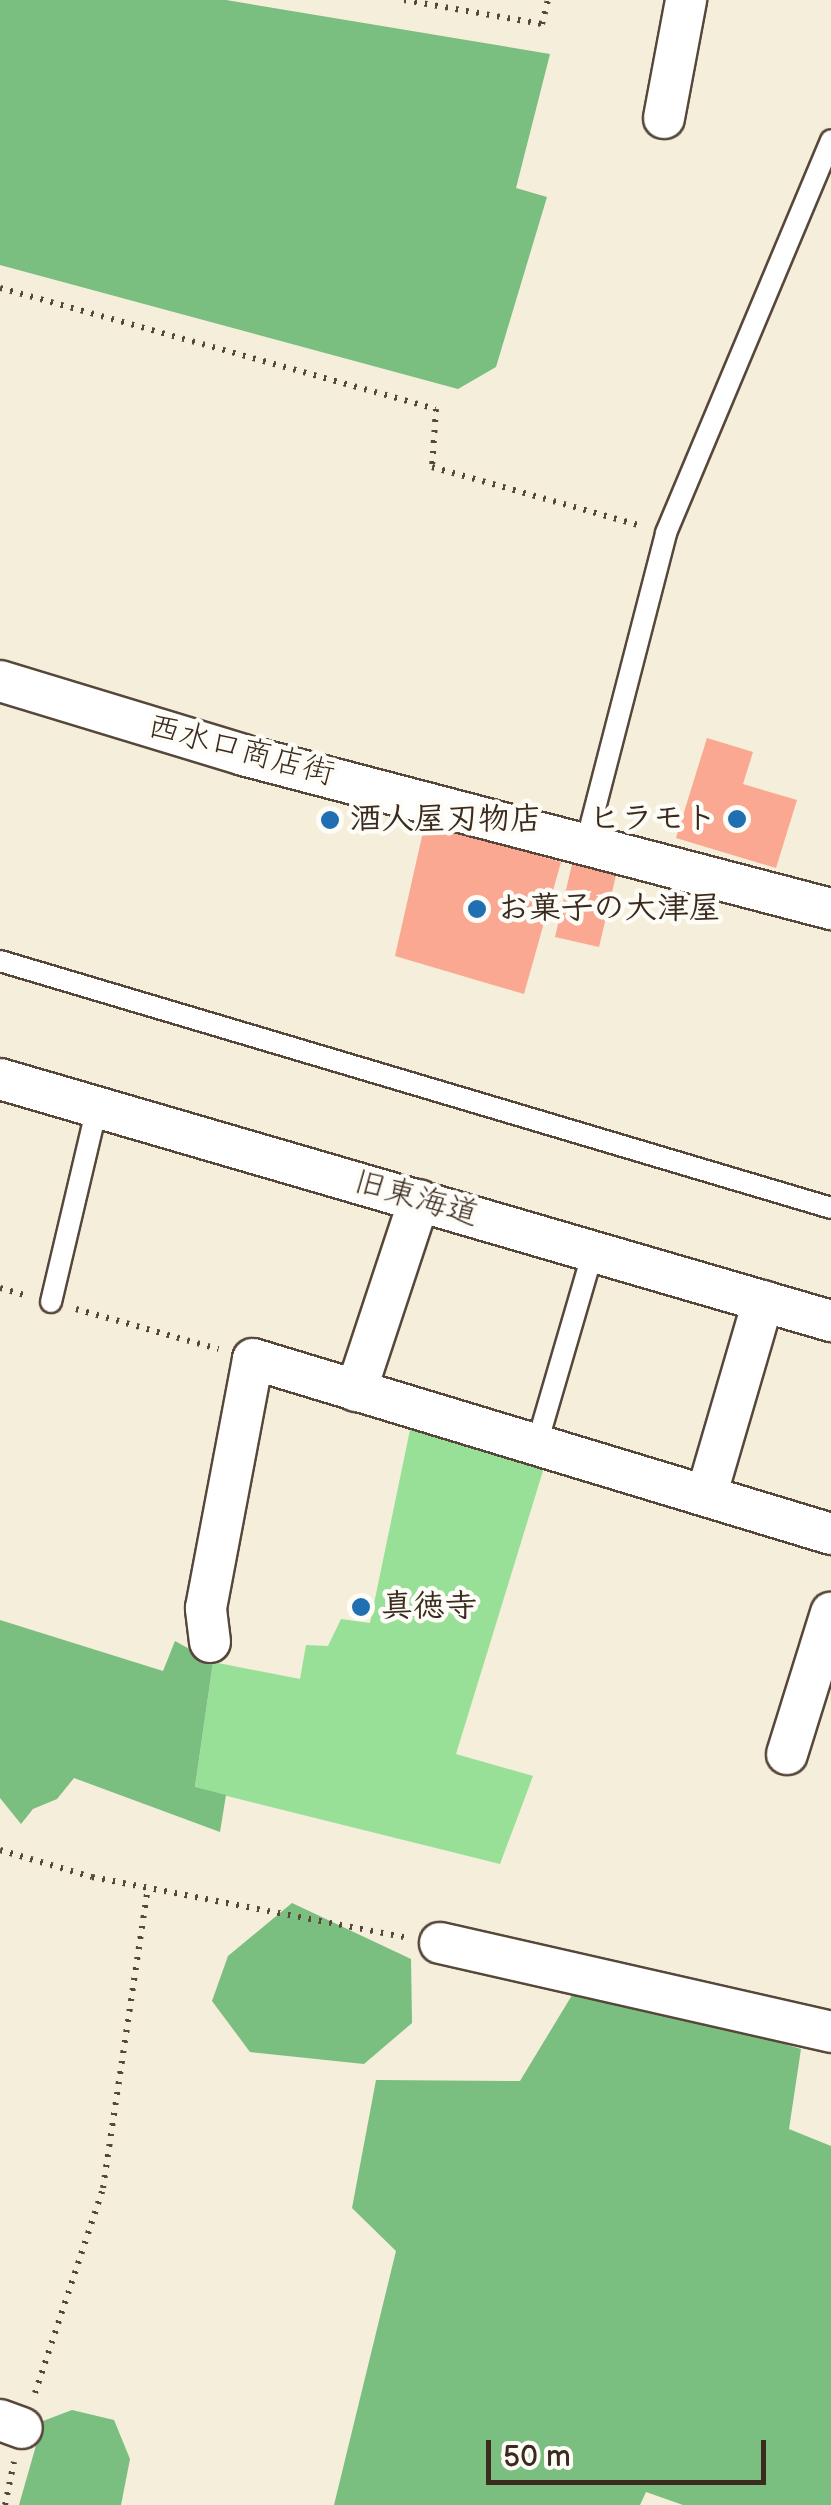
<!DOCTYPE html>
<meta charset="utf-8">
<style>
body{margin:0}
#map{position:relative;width:831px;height:2505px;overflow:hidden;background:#f4eeda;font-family:"Balsamiq Sans","Klee One",sans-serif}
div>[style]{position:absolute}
.green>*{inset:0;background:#98df98}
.forest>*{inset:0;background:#7abe80}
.building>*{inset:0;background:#faa891}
.path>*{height:6px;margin-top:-3px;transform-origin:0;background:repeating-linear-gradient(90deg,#57473a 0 2.5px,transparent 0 10.5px)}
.roads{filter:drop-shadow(2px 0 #57473a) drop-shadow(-2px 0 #57473a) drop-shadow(0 2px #57473a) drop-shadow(0 -2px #57473a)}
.lane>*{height:20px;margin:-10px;padding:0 10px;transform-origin:10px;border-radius:10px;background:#fff}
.street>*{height:40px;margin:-20px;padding:0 20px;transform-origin:20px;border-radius:20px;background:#fff}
.dots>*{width:28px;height:28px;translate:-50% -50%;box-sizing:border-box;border:5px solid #fdfcf7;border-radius:50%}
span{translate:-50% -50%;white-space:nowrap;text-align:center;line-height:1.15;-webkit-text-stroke:9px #fdfcf7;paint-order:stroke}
.street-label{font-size:32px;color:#3b2a1e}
.poi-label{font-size:32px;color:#3b2a1e;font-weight:700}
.right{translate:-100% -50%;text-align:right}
.left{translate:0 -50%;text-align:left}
.scale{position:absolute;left:486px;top:2440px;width:280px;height:45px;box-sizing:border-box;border:5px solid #3b2a1e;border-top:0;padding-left:12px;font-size:30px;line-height:35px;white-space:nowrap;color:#3b2a1e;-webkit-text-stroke:8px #fdfcf7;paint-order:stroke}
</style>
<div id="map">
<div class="green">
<i style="clip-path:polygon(411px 1425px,546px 1461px,456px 1754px,533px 1776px,500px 1864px,195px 1788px,213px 1662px,300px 1679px,306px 1645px,328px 1646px,341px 1619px,370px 1623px)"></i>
</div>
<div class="forest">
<i style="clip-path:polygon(0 0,226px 0,550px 54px,516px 188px,547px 197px,496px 367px,458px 389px,0 265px)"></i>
<i style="clip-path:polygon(0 1620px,163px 1671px,175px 1641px,213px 1662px,195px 1787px,226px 1795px,220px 1832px,74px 1778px,57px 1799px,33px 1809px,21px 1824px,0 1798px)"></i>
<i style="clip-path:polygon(292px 1903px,411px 1959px,412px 2023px,364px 2064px,250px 2052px,212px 2001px,228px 1956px)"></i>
<i style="clip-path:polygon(580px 1982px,801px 2049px,789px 2129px,831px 2146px,831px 2505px,683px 2505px,646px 2492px,640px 2505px,334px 2505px,396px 2251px,352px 2208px,376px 2080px,520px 2081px)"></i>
<i style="clip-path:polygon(72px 2410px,114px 2420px,130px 2459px,121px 2505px,19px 2505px,43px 2421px)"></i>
</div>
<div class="building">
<i style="clip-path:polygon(707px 738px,753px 752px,743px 784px,797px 800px,776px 868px,676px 838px)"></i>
<i style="clip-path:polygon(425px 823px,561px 862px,524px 994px,395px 956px)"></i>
<i style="clip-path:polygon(573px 860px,617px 871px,599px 947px,555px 937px)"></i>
</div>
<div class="path">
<i style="left:404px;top:0;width:140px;rotate:9.9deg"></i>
<i style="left:542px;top:24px;width:25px;rotate:-76deg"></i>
<i style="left:0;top:288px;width:452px;rotate:15.5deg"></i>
<i style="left:436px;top:409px;width:58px;rotate:93.9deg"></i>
<i style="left:432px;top:467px;width:218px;rotate:15.7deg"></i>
<i style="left:0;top:1288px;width:26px;rotate:16deg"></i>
<i style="left:76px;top:1309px;width:148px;rotate:15.7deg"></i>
<i style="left:0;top:1850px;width:96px;rotate:16.4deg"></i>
<i style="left:92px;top:1877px;width:318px;rotate:10.9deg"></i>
<i style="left:35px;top:2393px;width:216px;rotate:-71.6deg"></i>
<i style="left:103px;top:2188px;width:303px;rotate:-81.5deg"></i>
<i style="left:5px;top:2505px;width:44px;rotate:-78.2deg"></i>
</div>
<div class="roads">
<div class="lane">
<i style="left:586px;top:843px;width:320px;rotate:-75.5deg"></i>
<i style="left:666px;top:533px;width:426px;rotate:-67.2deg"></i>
<i style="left:0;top:961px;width:867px;rotate:16.55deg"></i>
<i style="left:51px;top:1302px;width:200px;rotate:-76.7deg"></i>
<i style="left:538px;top:1440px;width:196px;rotate:-73.7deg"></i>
</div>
<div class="street">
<i style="left:664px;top:118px;width:120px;rotate:-79.4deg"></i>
<i style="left:0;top:681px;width:254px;rotate:16.9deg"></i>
<i style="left:243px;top:755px;width:608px;rotate:14.68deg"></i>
<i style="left:0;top:1079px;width:866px;rotate:16.24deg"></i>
<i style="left:356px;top:1391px;width:201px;rotate:-71.7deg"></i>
<i style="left:707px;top:1493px;width:200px;rotate:-73.7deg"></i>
<i style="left:210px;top:1642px;width:34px;rotate:-97deg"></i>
<i style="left:206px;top:1608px;width:253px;rotate:-79.3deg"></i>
<i style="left:253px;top:1359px;width:604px;rotate:16.84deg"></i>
<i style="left:787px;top:1754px;width:148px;rotate:-72.7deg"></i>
<i style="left:440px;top:1943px;width:401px;rotate:12.8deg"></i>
<i style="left:0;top:2420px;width:23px;rotate:20deg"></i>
</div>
</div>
<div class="dots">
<i style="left:737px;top:819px;background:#1f6fb2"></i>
<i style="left:330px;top:820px;background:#1f6fb2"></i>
<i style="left:477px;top:909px;background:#1f6fb2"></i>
<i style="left:361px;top:1607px;background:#1f6fb2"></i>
</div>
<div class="street-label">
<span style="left:241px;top:751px;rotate:15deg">西水口商店街</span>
<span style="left:416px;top:1199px;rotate:16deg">旧東海道</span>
</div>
<div class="poi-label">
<span class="right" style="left:717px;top:819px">ヒラモト</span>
<span class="left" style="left:350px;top:820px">酒人屋刃物店</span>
<span class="left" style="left:497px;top:909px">お菓子の大津屋</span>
<span class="left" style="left:381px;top:1607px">真徳寺</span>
</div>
<div class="scale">50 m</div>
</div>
